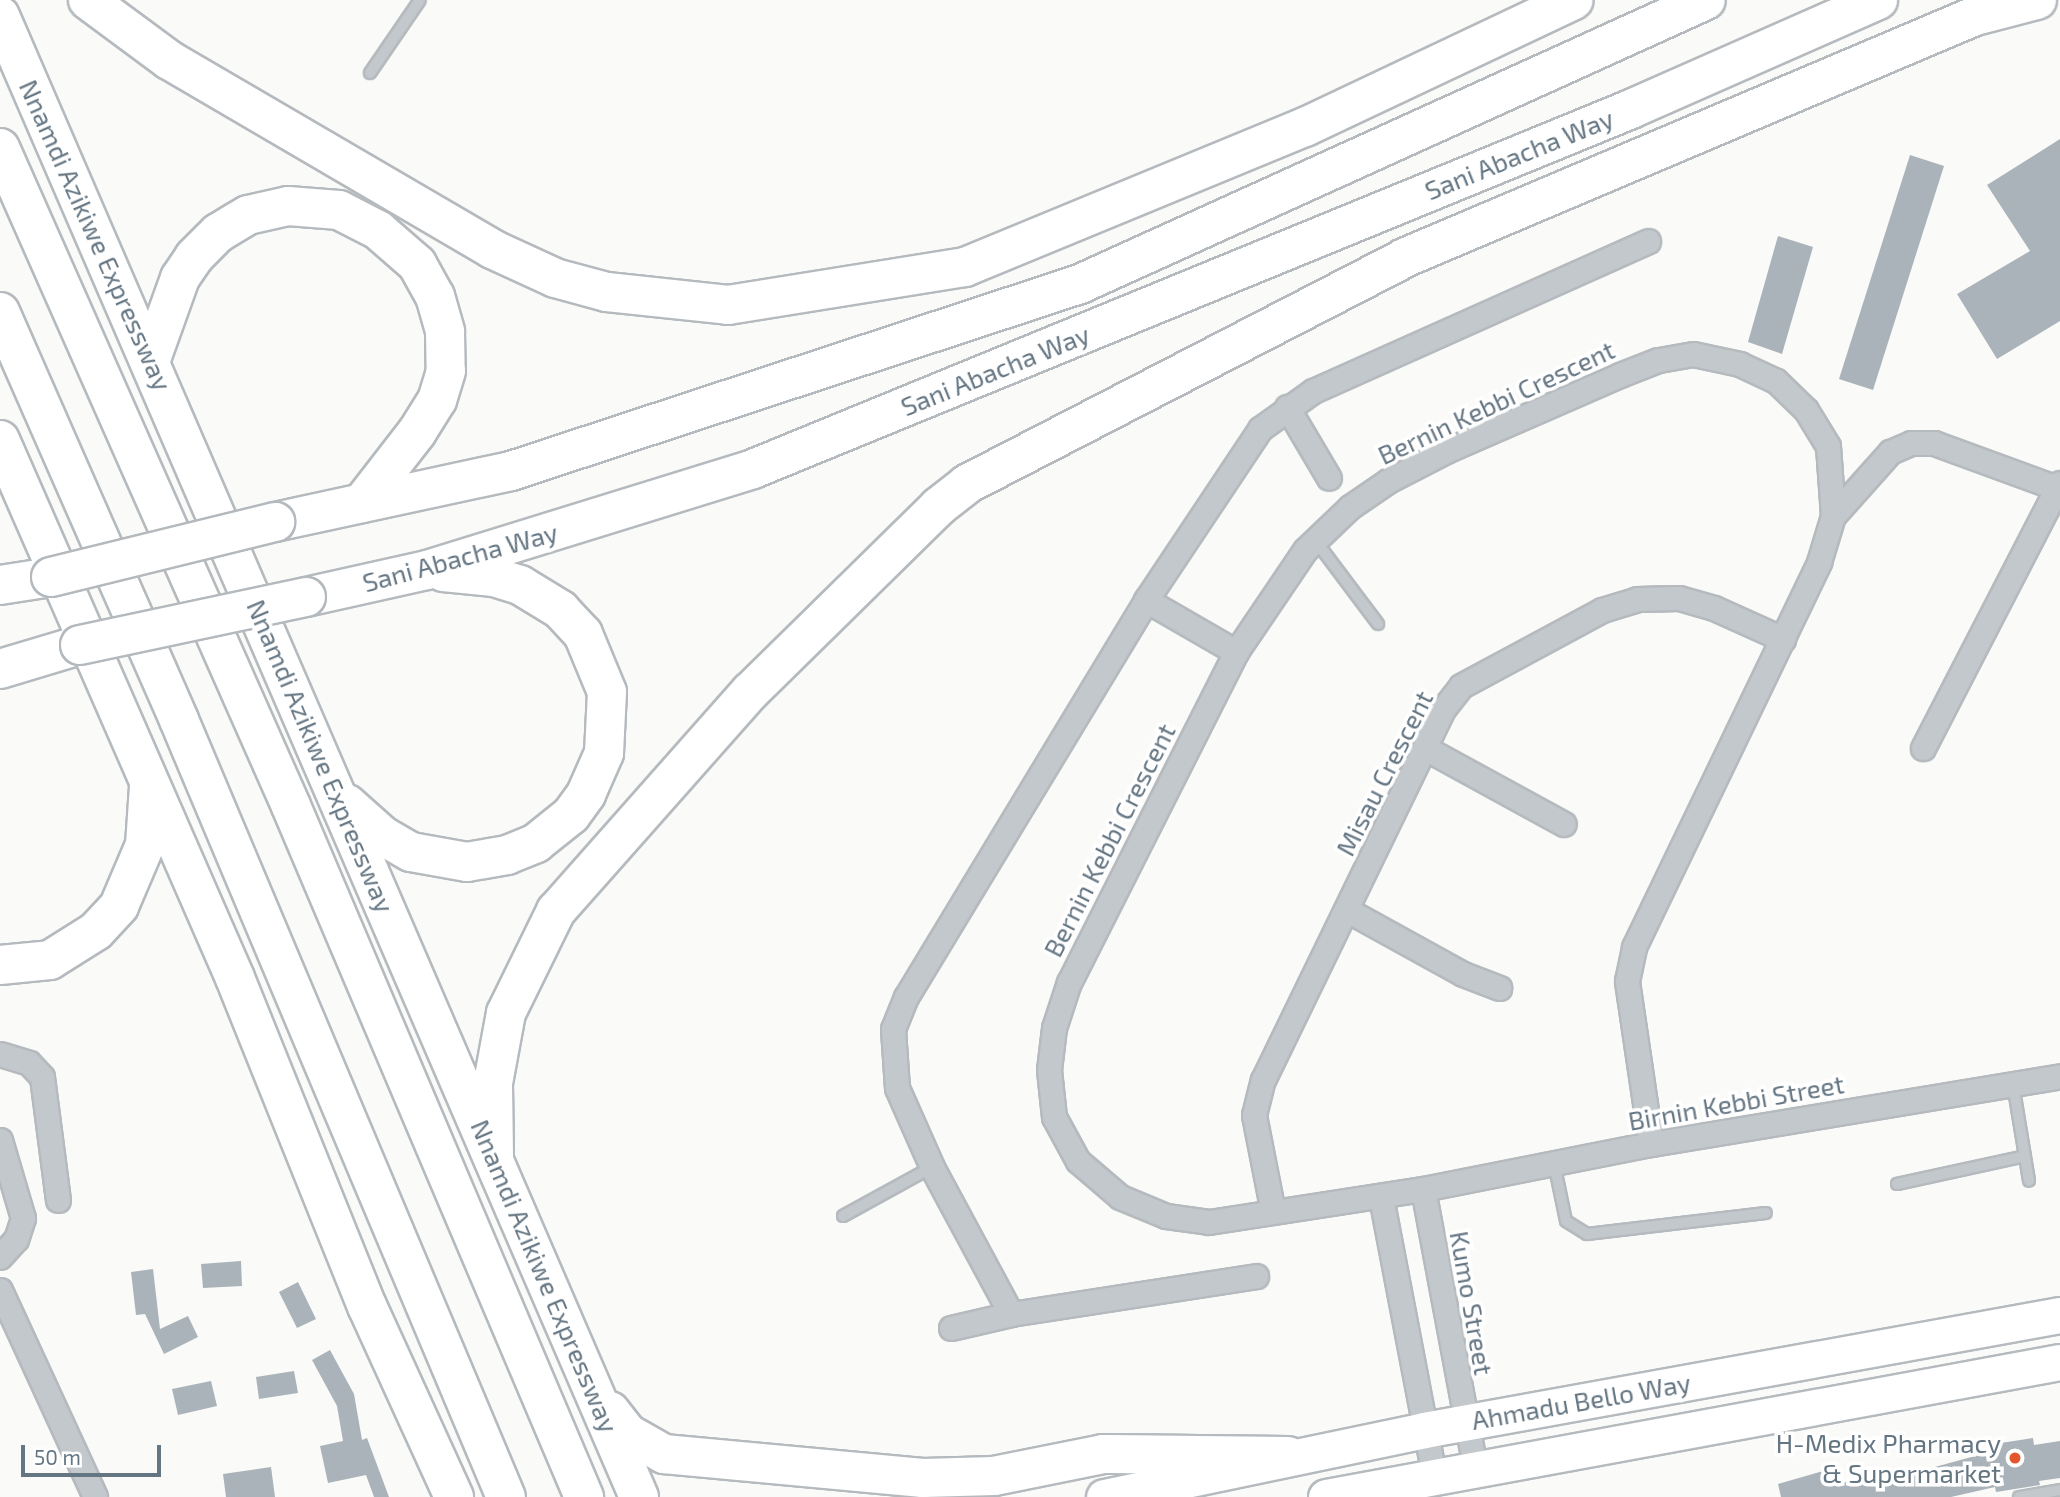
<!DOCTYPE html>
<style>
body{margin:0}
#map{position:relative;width:2060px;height:1497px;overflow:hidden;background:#fafaf8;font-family:"Exo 2",sans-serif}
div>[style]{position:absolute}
.building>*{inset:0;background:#aab3b9}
.roads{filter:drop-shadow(2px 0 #b5babe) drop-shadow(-2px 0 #b5babe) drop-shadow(0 2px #b5babe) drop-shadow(0 -2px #b5babe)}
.lane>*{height:10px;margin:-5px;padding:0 5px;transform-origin:5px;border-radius:5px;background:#c3c8cc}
.street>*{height:23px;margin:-11.5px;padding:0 11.5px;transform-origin:11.5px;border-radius:11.5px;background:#c3c8cc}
.primary>*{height:35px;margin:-17.5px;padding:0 17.5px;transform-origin:17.5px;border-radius:17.5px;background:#fff}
.highway>*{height:38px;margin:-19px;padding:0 19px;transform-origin:19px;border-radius:19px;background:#fff}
.bridges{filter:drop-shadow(2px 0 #b4b9bd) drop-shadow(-2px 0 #b4b9bd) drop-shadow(0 2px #b4b9bd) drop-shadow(0 -2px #b4b9bd)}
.highway-bridge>*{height:38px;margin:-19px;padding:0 19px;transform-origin:19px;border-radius:19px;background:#fff}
.dots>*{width:19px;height:19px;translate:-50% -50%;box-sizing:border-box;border:4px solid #fff;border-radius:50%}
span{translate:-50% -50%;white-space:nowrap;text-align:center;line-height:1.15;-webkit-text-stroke:7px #fff;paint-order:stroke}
.street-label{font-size:26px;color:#657683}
.poi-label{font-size:26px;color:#657683}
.right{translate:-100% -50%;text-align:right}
.scale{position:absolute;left:21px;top:1445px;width:140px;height:32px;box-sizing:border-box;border:4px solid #657683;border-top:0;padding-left:9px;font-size:21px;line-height:24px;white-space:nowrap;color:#657683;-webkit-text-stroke:5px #fff;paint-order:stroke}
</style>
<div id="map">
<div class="building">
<i style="clip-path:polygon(2060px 139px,2060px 321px,1997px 359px,1957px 294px,2030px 251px,1987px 185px)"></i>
<i style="clip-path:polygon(1910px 155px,1944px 166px,1873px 390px,1839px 379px)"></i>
<i style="clip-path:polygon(1778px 236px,1813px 247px,1782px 354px,1748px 342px)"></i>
<i style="clip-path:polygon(241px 1261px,242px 1286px,203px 1288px,201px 1264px)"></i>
<i style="clip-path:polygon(153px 1269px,160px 1329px,188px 1316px,198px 1337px,164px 1354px,145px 1314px,136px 1315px,131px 1272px)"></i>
<i style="clip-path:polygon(298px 1282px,316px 1319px,297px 1328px,279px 1292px)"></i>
<i style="clip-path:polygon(330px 1350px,354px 1394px,362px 1440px,367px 1438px,389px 1497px,374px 1497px,366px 1475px,328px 1483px,320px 1446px,343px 1441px,337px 1406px,312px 1360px)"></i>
<i style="clip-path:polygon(294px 1371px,298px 1393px,259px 1399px,256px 1377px)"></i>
<i style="clip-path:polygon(211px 1381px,217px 1406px,178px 1415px,172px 1389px)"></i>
<i style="clip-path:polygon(2033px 1438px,2034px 1445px,2060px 1441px,2060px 1478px,2039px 1481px,2040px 1485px,1996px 1492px,1995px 1487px,1951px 1497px,1781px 1497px,1778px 1484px,1837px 1467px,1841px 1483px,1920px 1471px,1990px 1452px,1988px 1445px)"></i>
<i style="clip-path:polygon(271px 1467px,275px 1497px,226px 1497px,223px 1474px)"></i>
</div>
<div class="roads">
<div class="lane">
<i style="left:370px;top:73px;width:88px;rotate:-55.6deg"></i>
<i style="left:1315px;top:540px;width:105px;rotate:53.1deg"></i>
<i style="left:2013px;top:1084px;width:98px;rotate:80.6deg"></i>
<i style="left:1554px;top:1163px;width:59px;rotate:78.3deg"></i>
<i style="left:1566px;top:1221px;width:25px;rotate:32deg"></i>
<i style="left:1587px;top:1234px;width:180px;rotate:-6.7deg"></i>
<i style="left:1897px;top:1184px;width:131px;rotate:-12.3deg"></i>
<i style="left:843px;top:1216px;width:102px;rotate:-28.8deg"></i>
<i style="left:2019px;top:1497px;width:42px;rotate:-9.7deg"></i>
</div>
<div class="street">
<i style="left:1287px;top:407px;width:82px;rotate:59.4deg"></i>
<i style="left:1833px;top:516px;width:86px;rotate:-48.3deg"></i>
<i style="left:1890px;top:452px;width:23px;rotate:-23deg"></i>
<i style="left:1911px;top:443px;width:23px"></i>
<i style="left:1934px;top:443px;width:131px;rotate:20.1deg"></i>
<i style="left:1146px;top:600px;width:104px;rotate:30deg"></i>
<i style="left:1425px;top:748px;width:158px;rotate:28.7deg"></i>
<i style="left:1923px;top:748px;width:298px;rotate:-62.7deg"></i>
<i style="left:1347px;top:910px;width:132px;rotate:28.9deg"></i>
<i style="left:1463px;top:974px;width:39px;rotate:21deg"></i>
<i style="left:0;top:1054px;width:30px;rotate:17deg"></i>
<i style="left:29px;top:1063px;width:19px;rotate:47deg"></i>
<i style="left:42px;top:1077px;width:124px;rotate:82.6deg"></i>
<i style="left:0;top:1140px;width:81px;rotate:73.6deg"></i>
<i style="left:23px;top:1218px;width:22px;rotate:108deg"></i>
<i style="left:16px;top:1239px;width:24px;rotate:132deg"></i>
<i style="left:1651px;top:1144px;width:165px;rotate:-98.4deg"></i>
<i style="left:1627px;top:981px;width:35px;rotate:-78deg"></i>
<i style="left:1634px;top:947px;width:427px;rotate:-64.3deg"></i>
<i style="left:1819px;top:562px;width:48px;rotate:-73.1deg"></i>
<i style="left:1833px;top:516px;width:70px;rotate:-94.1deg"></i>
<i style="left:1828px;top:446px;width:42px;rotate:-121.4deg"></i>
<i style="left:1806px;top:410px;width:42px;rotate:-136deg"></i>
<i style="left:1776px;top:381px;width:40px;rotate:-155deg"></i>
<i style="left:1740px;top:364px;width:48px;rotate:-168deg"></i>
<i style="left:1693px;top:354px;width:36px;rotate:170deg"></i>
<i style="left:1658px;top:360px;width:41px;rotate:158.5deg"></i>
<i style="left:1620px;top:375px;width:190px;rotate:156.4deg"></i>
<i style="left:1446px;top:451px;width:65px;rotate:152.7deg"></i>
<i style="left:1388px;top:481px;width:46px;rotate:145.6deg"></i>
<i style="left:1350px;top:507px;width:62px;rotate:136.3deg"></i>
<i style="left:1305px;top:550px;width:123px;rotate:124.1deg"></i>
<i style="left:1236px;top:652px;width:370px;rotate:116.8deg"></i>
<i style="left:1069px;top:982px;width:48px;rotate:108.1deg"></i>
<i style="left:1054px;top:1028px;width:42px;rotate:96.8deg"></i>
<i style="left:1049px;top:1070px;width:47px;rotate:83.9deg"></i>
<i style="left:1054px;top:1117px;width:50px;rotate:61.4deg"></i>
<i style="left:1078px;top:1161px;width:55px;rotate:40.6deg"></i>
<i style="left:1120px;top:1197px;width:50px;rotate:22.4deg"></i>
<i style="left:1166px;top:1216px;width:43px;rotate:7.9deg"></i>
<i style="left:1209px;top:1222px;width:217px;rotate:-8.8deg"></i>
<i style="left:1423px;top:1189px;width:232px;rotate:-11.2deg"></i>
<i style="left:1651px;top:1144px;width:415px;rotate:-9.4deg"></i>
<i style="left:1423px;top:1189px;width:283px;rotate:79.4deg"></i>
<i style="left:1381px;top:1197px;width:283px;rotate:79.2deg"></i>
<i style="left:1273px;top:1212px;width:99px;rotate:-101.1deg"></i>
<i style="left:1254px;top:1115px;width:36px;rotate:-76deg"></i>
<i style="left:1263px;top:1080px;width:414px;rotate:-64.1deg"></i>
<i style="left:1444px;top:708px;width:28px;rotate:-52deg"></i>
<i style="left:1461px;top:686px;width:160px;rotate:-28.3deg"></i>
<i style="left:1602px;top:610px;width:37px;rotate:-17deg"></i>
<i style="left:1637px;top:599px;width:42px;rotate:-1.4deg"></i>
<i style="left:1679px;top:598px;width:36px;rotate:16deg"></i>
<i style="left:1714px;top:608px;width:76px;rotate:24.2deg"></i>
<i style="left:0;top:1290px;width:228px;rotate:65.3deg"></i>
<i style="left:1011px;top:1314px;width:167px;rotate:-118.3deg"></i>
<i style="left:932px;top:1167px;width:86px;rotate:-113.9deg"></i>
<i style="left:897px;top:1088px;width:59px;rotate:-93.9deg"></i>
<i style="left:893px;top:1029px;width:35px;rotate:-68deg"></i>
<i style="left:906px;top:997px;width:464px;rotate:-58.8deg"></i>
<i style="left:1146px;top:600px;width:206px;rotate:-56.3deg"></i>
<i style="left:1260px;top:429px;width:65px;rotate:-35.6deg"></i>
<i style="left:1313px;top:391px;width:367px;rotate:-24.1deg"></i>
<i style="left:951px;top:1328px;width:62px;rotate:-13.1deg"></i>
<i style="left:1011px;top:1314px;width:248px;rotate:-8.8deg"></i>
</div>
<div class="primary">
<i style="left:1104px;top:1497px;width:327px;rotate:-11.8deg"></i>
<i style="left:1424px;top:1430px;width:646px;rotate:-10.25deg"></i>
<i style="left:1326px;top:1497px;width:746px;rotate:-10.42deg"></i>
</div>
<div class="highway">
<i style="left:88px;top:0;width:101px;rotate:36.5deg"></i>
<i style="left:169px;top:60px;width:374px;rotate:30.3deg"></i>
<i style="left:492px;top:249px;width:69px;rotate:24.7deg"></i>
<i style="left:555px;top:278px;width:54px;rotate:15.1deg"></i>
<i style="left:607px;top:292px;width:122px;rotate:6.1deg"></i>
<i style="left:728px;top:305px;width:240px;rotate:-9.1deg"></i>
<i style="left:965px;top:267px;width:368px;rotate:-22.4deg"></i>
<i style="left:1305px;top:127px;width:297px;rotate:-25.3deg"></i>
<i style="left:0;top:16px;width:1613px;rotate:66.66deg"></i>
<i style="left:0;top:148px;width:719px;rotate:66.14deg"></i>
<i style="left:291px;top:806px;width:751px;rotate:67.02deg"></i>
<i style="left:0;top:312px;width:446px;rotate:66.3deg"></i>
<i style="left:179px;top:720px;width:843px;rotate:67.18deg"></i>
<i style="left:151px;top:359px;width:86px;rotate:-70.3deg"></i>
<i style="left:180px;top:278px;width:25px;rotate:-56deg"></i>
<i style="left:194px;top:257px;width:34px;rotate:-45deg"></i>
<i style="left:218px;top:233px;width:35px;rotate:-31deg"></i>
<i style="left:248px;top:215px;width:41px;rotate:-12.7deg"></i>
<i style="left:288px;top:206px;width:51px;rotate:4.5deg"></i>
<i style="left:339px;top:210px;width:44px;rotate:27.1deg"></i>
<i style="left:378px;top:230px;width:52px;rotate:41.1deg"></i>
<i style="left:417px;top:264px;width:37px;rotate:61deg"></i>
<i style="left:435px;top:296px;width:37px;rotate:74deg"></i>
<i style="left:445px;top:332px;width:39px;rotate:89deg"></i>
<i style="left:446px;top:371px;width:30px;rotate:107deg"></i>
<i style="left:437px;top:400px;width:38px;rotate:122deg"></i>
<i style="left:417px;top:432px;width:90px;rotate:127.8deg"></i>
<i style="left:0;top:440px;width:587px;rotate:66.4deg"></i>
<i style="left:235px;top:978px;width:354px;rotate:68.1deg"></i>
<i style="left:367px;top:1306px;width:210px;rotate:65.5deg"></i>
<i style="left:275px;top:522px;width:241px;rotate:-12.2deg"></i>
<i style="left:511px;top:471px;width:599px;rotate:-18.19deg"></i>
<i style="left:1080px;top:284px;width:687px;rotate:-24.4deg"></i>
<i style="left:0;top:585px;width:52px;rotate:-8.9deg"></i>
<i style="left:306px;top:597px;width:124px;rotate:-12.6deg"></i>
<i style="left:427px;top:570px;width:341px;rotate:-17.2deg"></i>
<i style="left:753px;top:469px;width:949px;rotate:-22.29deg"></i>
<i style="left:1631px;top:109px;width:270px;rotate:-23.8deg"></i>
<i style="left:0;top:669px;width:84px;rotate:-16.7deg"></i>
<i style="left:347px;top:804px;width:48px;rotate:41.6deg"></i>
<i style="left:383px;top:836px;width:32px;rotate:30deg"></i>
<i style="left:411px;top:852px;width:57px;rotate:10.1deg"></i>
<i style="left:467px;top:862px;width:41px;rotate:-9.9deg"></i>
<i style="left:507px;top:855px;width:31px;rotate:-22deg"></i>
<i style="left:536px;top:843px;width:45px;rotate:-38.7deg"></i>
<i style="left:571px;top:815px;width:26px;rotate:-54deg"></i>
<i style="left:586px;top:794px;width:45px;rotate:-66.3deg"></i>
<i style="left:604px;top:753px;width:61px;rotate:-87.2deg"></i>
<i style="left:607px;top:692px;width:63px;rotate:-112.5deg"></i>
<i style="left:583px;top:634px;width:33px;rotate:-133deg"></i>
<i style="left:561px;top:610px;width:48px;rotate:-148.6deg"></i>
<i style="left:520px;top:585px;width:27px;rotate:-163deg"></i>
<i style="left:494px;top:577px;width:51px;rotate:-174.4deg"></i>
<i style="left:0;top:965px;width:50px;rotate:-5.7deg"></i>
<i style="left:50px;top:960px;width:54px;rotate:-32.2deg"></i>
<i style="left:96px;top:931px;width:34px;rotate:-47deg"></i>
<i style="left:119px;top:906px;width:66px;rotate:-66.9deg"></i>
<i style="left:145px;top:845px;width:58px;rotate:-86.1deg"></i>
<i style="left:494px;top:1156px;width:73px;rotate:-90.8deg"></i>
<i style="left:493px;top:1083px;width:71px;rotate:-79.5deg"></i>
<i style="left:506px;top:1013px;width:114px;rotate:-63.9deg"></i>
<i style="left:556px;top:911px;width:293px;rotate:-48.5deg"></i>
<i style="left:750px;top:692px;width:264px;rotate:-44.5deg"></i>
<i style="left:938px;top:507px;width:37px;rotate:-38deg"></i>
<i style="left:967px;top:484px;width:492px;rotate:-27.3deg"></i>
<i style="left:1404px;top:258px;width:620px;rotate:-22.97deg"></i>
<i style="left:1975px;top:16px;width:64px;rotate:-14.5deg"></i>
<i style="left:610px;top:1411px;width:28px;rotate:52deg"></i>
<i style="left:627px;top:1433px;width:43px;rotate:29.6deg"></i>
<i style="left:664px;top:1454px;width:260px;rotate:5.3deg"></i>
<i style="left:923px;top:1478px;width:71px;rotate:-1.6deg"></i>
<i style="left:994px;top:1476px;width:111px;rotate:-11.4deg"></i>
<i style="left:1103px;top:1454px;width:185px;rotate:0.6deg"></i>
</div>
</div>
<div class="bridges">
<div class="highway-bridge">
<i style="left:51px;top:577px;width:231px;rotate:-13.8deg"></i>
<i style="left:80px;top:645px;width:231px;rotate:-12deg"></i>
</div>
</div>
<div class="dots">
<i style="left:2015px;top:1458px;background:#e4572e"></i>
</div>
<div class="street-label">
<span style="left:1519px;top:154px;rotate:-22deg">Sani Abacha Way</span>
<span style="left:96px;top:235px;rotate:66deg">Nnamdi Azikiwe Expressway</span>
<span style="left:995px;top:370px;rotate:-22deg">Sani Abacha Way</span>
<span style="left:1496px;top:402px;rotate:-25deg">Bernin Kebbi Crescent</span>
<span style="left:460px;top:557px;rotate:-15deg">Sani Abacha Way</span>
<span style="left:321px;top:756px;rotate:67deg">Nnamdi Azikiwe Expressway</span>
<span style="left:1384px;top:773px;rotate:-63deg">Misau Crescent</span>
<span style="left:1109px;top:840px;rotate:-63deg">Bernin Kebbi Crescent</span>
<span style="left:1736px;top:1102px;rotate:-10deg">Birnin Kebbi Street</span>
<span style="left:545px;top:1276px;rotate:67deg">Nnamdi Azikiwe Expressway</span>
<span style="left:1472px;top:1303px;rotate:80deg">Kumo Street</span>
<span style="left:1581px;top:1401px;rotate:-10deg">Ahmadu Bello Way</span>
</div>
<div class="poi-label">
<span class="right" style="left:2001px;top:1458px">H-Medix Pharmacy<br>&amp; Supermarket</span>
</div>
<div class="scale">50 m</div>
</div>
